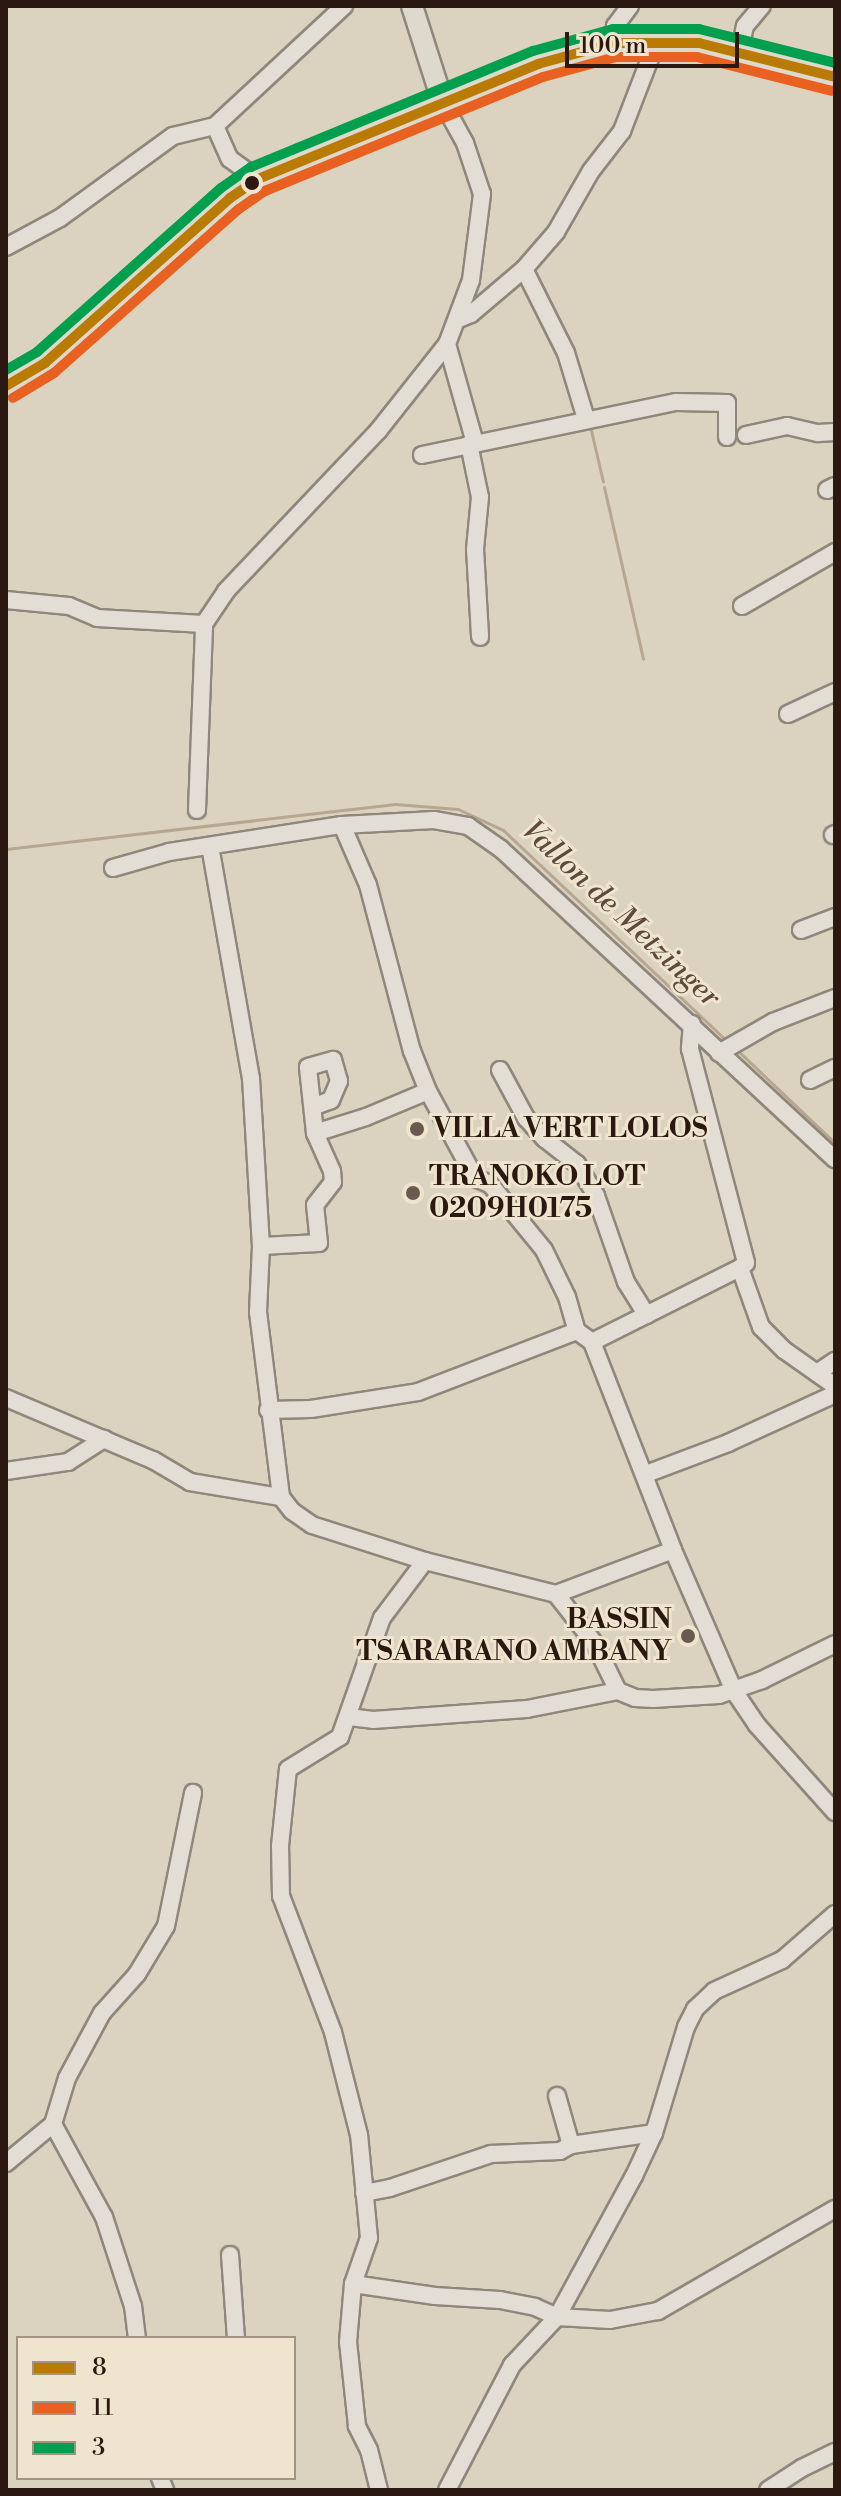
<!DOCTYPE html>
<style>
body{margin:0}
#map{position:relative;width:841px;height:2496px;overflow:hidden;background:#dbd2bf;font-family:"Libre Bodoni",serif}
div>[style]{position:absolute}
.stream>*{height:3px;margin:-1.5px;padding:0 1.5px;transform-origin:1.5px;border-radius:1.5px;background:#b7a790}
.roads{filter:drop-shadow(2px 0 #8f877b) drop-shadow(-2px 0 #8f877b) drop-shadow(0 2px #8f877b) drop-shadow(0 -2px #8f877b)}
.minor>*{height:16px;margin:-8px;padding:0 8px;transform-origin:8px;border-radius:8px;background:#e3ded5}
.major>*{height:20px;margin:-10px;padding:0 10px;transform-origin:10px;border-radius:10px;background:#ded9cd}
.bus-1>*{height:10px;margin:-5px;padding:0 5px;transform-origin:5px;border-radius:5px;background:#ba7b05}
.bus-2>*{height:10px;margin:-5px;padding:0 5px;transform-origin:5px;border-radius:5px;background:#e86121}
.bus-3>*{height:10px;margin:-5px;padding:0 5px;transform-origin:5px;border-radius:5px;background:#029f4e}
.dots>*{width:22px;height:22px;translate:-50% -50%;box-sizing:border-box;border:4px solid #efe4ce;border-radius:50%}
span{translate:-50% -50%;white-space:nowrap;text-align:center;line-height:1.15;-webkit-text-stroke:6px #efe4ce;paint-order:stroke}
.poi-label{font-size:28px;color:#2b1811;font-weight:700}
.left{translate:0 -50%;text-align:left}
.right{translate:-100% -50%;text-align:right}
.water-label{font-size:30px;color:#5d4a3c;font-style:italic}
.frame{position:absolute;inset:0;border:8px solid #2b1811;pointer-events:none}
.legend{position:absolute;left:16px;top:2336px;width:280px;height:144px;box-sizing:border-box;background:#efe4ce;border:2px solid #a19282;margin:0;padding:10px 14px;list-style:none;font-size:24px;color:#2b1811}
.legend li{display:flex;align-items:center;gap:16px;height:40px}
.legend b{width:40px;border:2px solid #a19282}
.scale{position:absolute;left:565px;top:32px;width:174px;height:36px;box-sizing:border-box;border:4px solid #2b1811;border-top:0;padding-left:10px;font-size:24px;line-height:28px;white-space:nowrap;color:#2b1811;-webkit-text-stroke:6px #efe4ce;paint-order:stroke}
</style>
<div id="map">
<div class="stream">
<i style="left:590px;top:426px;width:57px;rotate:76.9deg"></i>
<i style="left:604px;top:487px;width:176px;rotate:77.2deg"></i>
<i style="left:6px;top:849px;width:392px;rotate:-6.6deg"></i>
<i style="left:395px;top:804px;width:63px;rotate:4.5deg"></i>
<i style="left:458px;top:809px;width:50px;rotate:25deg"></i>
<i style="left:503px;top:830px;width:308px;rotate:43.3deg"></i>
<i style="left:736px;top:1049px;width:137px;rotate:43.5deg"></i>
</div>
<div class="roads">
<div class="minor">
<i style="left:614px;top:43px;width:17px;rotate:-87deg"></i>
<i style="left:615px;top:26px;width:25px;rotate:-53deg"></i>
<i style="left:740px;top:51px;width:25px;rotate:-79deg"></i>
<i style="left:745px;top:26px;width:26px;rotate:-50deg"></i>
<i style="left:215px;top:126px;width:176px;rotate:-42.9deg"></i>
<i style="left:6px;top:247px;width:61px;rotate:-28.2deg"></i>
<i style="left:60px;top:218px;width:140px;rotate:-36deg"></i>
<i style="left:173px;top:136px;width:43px;rotate:-13.4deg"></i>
<i style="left:215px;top:126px;width:36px;rotate:66deg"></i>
<i style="left:230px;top:159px;width:34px;rotate:36deg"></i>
<i style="left:524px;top:269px;width:94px;rotate:63.4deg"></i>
<i style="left:566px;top:353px;width:69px;rotate:73.1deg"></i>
<i style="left:459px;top:319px;width:13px;rotate:-23deg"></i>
<i style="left:471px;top:314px;width:70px;rotate:-40.3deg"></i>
<i style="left:524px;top:269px;width:49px;rotate:-49.1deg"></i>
<i style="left:556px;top:232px;width:70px;rotate:-60.2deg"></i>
<i style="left:591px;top:171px;width:51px;rotate:-52.2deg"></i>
<i style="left:622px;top:131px;width:94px;rotate:-68.9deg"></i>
<i style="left:447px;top:344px;width:103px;rotate:74.2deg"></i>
<i style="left:746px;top:435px;width:42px;rotate:-12.4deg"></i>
<i style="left:787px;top:426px;width:32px;rotate:13deg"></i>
<i style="left:818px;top:433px;width:17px;rotate:-3deg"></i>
<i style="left:469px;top:444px;width:54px;rotate:78.3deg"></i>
<i style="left:480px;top:497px;width:52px;rotate:95.5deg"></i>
<i style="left:475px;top:549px;width:88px;rotate:86.7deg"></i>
<i style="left:422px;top:455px;width:259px;rotate:-11.8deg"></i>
<i style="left:676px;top:402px;width:51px;rotate:1.1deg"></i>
<i style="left:727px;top:403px;width:34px;rotate:90deg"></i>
<i style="left:827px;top:490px;width:9px;rotate:-27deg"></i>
<i style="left:6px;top:600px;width:63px;rotate:5.4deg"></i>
<i style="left:69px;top:606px;width:30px;rotate:23deg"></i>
<i style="left:97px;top:618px;width:107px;rotate:3.2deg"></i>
<i style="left:204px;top:624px;width:40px;rotate:-56deg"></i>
<i style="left:226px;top:591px;width:221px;rotate:-46.5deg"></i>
<i style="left:378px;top:431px;width:111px;rotate:-51.6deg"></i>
<i style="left:447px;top:344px;width:68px;rotate:-69.4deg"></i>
<i style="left:471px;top:280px;width:87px;rotate:-82.7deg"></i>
<i style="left:482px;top:194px;width:54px;rotate:-108.4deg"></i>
<i style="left:465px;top:143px;width:46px;rotate:-118.8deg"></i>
<i style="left:742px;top:606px;width:108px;rotate:-30.1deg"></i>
<i style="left:788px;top:714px;width:52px;rotate:-25.1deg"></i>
<i style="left:197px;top:810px;width:186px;rotate:-87.8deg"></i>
<i style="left:342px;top:825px;width:65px;rotate:66.6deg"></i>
<i style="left:368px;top:885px;width:172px;rotate:75.2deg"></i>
<i style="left:412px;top:1051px;width:43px;rotate:68.2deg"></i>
<i style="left:428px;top:1091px;width:99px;rotate:61.6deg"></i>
<i style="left:475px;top:1178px;width:16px;rotate:22deg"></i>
<i style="left:490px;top:1184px;width:85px;rotate:50.7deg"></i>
<i style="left:544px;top:1250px;width:52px;rotate:63.9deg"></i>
<i style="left:567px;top:1297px;width:35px;rotate:74deg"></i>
<i style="left:577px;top:1331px;width:19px;rotate:36deg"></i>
<i style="left:592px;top:1342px;width:223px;rotate:68.7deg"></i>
<i style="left:673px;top:1550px;width:154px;rotate:66.6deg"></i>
<i style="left:734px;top:1691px;width:41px;rotate:55.9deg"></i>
<i style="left:757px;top:1725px;width:117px;rotate:48.1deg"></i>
<i style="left:833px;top:835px;width:2px;rotate:-27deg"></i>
<i style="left:210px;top:846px;width:236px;rotate:80deg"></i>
<i style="left:251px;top:1078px;width:168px;rotate:86.6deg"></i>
<i style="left:261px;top:1246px;width:66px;rotate:92.6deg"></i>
<i style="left:258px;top:1312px;width:186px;rotate:82.9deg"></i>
<i style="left:281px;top:1497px;width:18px;rotate:52deg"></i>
<i style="left:292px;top:1511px;width:24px;rotate:35deg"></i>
<i style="left:312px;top:1525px;width:119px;rotate:17.7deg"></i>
<i style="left:425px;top:1561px;width:135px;rotate:14.1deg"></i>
<i style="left:556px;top:1594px;width:125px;rotate:-20.6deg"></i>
<i style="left:113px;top:868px;width:58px;rotate:-15.9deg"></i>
<i style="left:169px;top:852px;width:175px;rotate:-8.9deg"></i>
<i style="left:342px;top:825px;width:92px;rotate:-3.1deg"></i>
<i style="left:434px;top:820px;width:35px;rotate:10deg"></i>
<i style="left:468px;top:826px;width:40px;rotate:34.9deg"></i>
<i style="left:501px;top:849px;width:456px;rotate:42.9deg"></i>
<i style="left:801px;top:930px;width:36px;rotate:-21deg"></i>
<i style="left:692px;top:1024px;width:25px;rotate:95deg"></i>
<i style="left:690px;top:1049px;width:221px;rotate:75.3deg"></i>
<i style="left:746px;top:1263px;width:8px;rotate:140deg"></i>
<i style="left:740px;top:1268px;width:63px;rotate:70.4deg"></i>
<i style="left:761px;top:1327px;width:33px;rotate:45deg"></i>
<i style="left:784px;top:1350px;width:62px;rotate:35.2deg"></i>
<i style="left:719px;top:1053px;width:62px;rotate:-29.9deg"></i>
<i style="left:773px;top:1022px;width:66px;rotate:-21.2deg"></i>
<i style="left:500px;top:1070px;width:55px;rotate:61.6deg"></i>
<i style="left:526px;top:1118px;width:28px;rotate:48deg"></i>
<i style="left:545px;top:1139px;width:41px;rotate:38deg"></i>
<i style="left:577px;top:1164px;width:37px;rotate:59deg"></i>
<i style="left:596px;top:1196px;width:91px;rotate:70.8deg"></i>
<i style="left:626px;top:1282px;width:39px;rotate:58deg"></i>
<i style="left:810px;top:1080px;width:28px;rotate:-26deg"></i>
<i style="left:315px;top:1133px;width:53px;rotate:-17.4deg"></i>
<i style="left:366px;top:1117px;width:67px;rotate:-22.8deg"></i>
<i style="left:261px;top:1246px;width:58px;rotate:-3deg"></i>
<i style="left:319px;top:1243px;width:38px;rotate:-96deg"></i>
<i style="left:315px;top:1205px;width:29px;rotate:-52deg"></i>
<i style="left:333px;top:1182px;width:11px;rotate:-95deg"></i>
<i style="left:332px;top:1171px;width:42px;rotate:-114.1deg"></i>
<i style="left:315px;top:1133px;width:66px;rotate:-96.1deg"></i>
<i style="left:308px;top:1067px;width:26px;rotate:-16deg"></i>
<i style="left:333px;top:1060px;width:22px;rotate:74deg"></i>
<i style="left:339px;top:1081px;width:21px;rotate:113deg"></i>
<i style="left:331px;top:1100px;width:19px;rotate:159deg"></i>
<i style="left:592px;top:1342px;width:165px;rotate:-26.6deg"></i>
<i style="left:817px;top:1373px;width:22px;rotate:-34deg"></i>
<i style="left:6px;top:1398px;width:160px;rotate:22.9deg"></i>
<i style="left:153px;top:1460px;width:43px;rotate:30.7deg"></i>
<i style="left:190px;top:1482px;width:92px;rotate:9.4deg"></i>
<i style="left:268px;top:1410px;width:43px;rotate:-1.3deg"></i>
<i style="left:311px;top:1409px;width:108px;rotate:-9deg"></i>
<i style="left:418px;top:1392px;width:170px;rotate:-21deg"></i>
<i style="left:6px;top:1471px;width:63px;rotate:-8.3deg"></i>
<i style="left:68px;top:1462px;width:43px;rotate:-32.6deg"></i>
<i style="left:646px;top:1474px;width:88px;rotate:-20.7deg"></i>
<i style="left:728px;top:1443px;width:118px;rotate:-24.6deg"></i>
<i style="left:556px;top:1594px;width:63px;rotate:52deg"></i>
<i style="left:595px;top:1644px;width:52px;rotate:63.9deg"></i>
<i style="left:349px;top:1717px;width:24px;rotate:7deg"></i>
<i style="left:373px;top:1720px;width:154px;rotate:-4.1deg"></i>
<i style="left:527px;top:1709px;width:93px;rotate:-11.2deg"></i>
<i style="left:618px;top:1691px;width:18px;rotate:22deg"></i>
<i style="left:635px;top:1698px;width:18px;rotate:3deg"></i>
<i style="left:653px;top:1699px;width:66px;rotate:-3.5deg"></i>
<i style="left:719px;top:1695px;width:46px;rotate:-19.2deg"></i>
<i style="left:762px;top:1680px;width:81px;rotate:-26.3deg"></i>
<i style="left:557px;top:2096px;width:51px;rotate:74.1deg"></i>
<i style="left:53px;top:2124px;width:106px;rotate:61.3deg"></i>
<i style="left:104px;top:2217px;width:94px;rotate:72deg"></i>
<i style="left:133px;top:2306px;width:32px;rotate:83deg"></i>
<i style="left:6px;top:2163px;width:61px;rotate:-39.7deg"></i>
<i style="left:53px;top:2124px;width:48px;rotate:-73.1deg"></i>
<i style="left:67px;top:2078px;width:74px;rotate:-61.7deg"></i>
<i style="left:102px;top:2013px;width:52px;rotate:-48.1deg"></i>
<i style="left:137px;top:1974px;width:56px;rotate:-58.9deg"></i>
<i style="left:166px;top:1926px;width:136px;rotate:-78.5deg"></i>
<i style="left:364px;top:2193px;width:26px;rotate:-11deg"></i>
<i style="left:390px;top:2188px;width:107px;rotate:-18.6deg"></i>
<i style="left:491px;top:2154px;width:69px;rotate:-2.5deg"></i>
<i style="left:560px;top:2151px;width:13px;rotate:-29deg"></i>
<i style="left:571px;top:2145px;width:84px;rotate:-8.2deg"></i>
<i style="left:230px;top:2255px;width:83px;rotate:85.9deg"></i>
<i style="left:353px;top:2284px;width:83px;rotate:8.3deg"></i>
<i style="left:435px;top:2296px;width:65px;rotate:3.5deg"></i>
<i style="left:500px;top:2300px;width:36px;rotate:11deg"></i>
<i style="left:535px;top:2307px;width:24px;rotate:24deg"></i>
<i style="left:557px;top:2317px;width:53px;rotate:3.2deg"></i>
<i style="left:610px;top:2320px;width:49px;rotate:-10.6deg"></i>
<i style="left:658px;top:2311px;width:204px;rotate:-30deg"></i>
<i style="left:160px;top:2478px;width:13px;rotate:67deg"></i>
<i style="left:379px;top:2490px;width:41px;rotate:-104deg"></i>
<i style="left:369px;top:2450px;width:27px;rotate:-117deg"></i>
<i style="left:357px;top:2426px;width:84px;rotate:-96.1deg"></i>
<i style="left:348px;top:2342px;width:58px;rotate:-85.1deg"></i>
<i style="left:353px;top:2284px;width:49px;rotate:-70.8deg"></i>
<i style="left:369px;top:2238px;width:103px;rotate:-95.5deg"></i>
<i style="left:359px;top:2135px;width:106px;rotate:-104.2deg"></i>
<i style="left:333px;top:2032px;width:146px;rotate:-110.9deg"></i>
<i style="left:281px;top:1896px;width:50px;rotate:-91.1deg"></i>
<i style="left:280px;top:1846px;width:77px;rotate:-84.1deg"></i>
<i style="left:288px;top:1769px;width:61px;rotate:-31.6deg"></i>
<i style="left:340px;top:1737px;width:126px;rotate:-70.6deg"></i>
<i style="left:382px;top:1618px;width:71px;rotate:-53deg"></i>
<i style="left:447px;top:2490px;width:141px;rotate:-62.5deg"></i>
<i style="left:512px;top:2365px;width:66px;rotate:-46.8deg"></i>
<i style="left:557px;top:2317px;width:161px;rotate:-61.4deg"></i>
<i style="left:634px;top:2176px;width:47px;rotate:-65.1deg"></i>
<i style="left:654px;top:2133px;width:111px;rotate:-73.2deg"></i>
<i style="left:686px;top:2027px;width:20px;rotate:-63deg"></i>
<i style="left:695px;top:2009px;width:26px;rotate:-43deg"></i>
<i style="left:714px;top:1991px;width:75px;rotate:-24.5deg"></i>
<i style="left:782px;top:1960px;width:70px;rotate:-41deg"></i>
<i style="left:768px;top:2490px;width:40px;rotate:-32.9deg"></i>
<i style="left:802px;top:2468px;width:37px;rotate:-26deg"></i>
</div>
<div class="major">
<i style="left:412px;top:6px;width:102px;rotate:72.3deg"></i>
<i style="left:6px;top:386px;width:45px;rotate:-30.5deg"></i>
<i style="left:45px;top:363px;width:248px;rotate:-41.7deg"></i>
<i style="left:230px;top:198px;width:34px;rotate:-34deg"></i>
<i style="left:258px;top:179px;width:303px;rotate:-22.3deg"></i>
<i style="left:538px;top:64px;width:79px;rotate:-15.4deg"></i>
<i style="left:614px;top:43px;width:85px"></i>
<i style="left:699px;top:43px;width:140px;rotate:14deg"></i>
</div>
</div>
<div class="bus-1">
<i style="left:6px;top:386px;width:45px;rotate:-30.5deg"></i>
<i style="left:45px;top:363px;width:248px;rotate:-41.7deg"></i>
<i style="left:230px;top:198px;width:34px;rotate:-34deg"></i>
<i style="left:258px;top:179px;width:303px;rotate:-22.3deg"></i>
<i style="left:538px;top:64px;width:79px;rotate:-15.4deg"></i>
<i style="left:614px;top:43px;width:85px"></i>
<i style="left:699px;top:43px;width:140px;rotate:14deg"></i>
</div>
<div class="bus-2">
<i style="left:13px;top:398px;width:48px;rotate:-31.4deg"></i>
<i style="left:54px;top:373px;width:247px;rotate:-41.6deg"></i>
<i style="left:239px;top:209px;width:32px;rotate:-35deg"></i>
<i style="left:265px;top:191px;width:300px;rotate:-22.3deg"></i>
<i style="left:543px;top:77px;width:76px;rotate:-15.3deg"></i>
<i style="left:616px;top:57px;width:81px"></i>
<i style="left:697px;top:57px;width:139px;rotate:14.1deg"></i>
</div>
<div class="bus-3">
<i style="left:6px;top:370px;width:36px;rotate:-30deg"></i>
<i style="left:37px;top:352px;width:246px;rotate:-41.7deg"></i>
<i style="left:221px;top:188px;width:37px;rotate:-35deg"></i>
<i style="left:251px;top:167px;width:305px;rotate:-22.4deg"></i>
<i style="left:533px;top:51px;width:83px;rotate:-15.4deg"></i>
<i style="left:613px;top:29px;width:86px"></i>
<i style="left:699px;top:29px;width:140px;rotate:14deg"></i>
</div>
<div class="dots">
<i style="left:252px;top:183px;background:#2b1811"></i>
<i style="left:417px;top:1129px;background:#69594e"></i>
<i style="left:413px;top:1193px;background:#69594e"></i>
<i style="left:688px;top:1636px;background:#69594e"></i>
</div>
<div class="poi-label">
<span class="left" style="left:433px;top:1129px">VILLA VERT LOLOS</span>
<span class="left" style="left:429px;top:1193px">TRANOKO LOT<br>0209H0175</span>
<span class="right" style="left:672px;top:1636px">BASSIN<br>TSARARANO AMBANY</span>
</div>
<div class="water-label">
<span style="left:621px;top:914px;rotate:43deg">Vallon de Metzinger</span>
</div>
<div class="frame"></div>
<ul class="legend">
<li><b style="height:10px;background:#ba7b05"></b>8</li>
<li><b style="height:10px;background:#e86121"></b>11</li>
<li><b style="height:10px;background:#029f4e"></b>3</li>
</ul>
<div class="scale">100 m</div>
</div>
